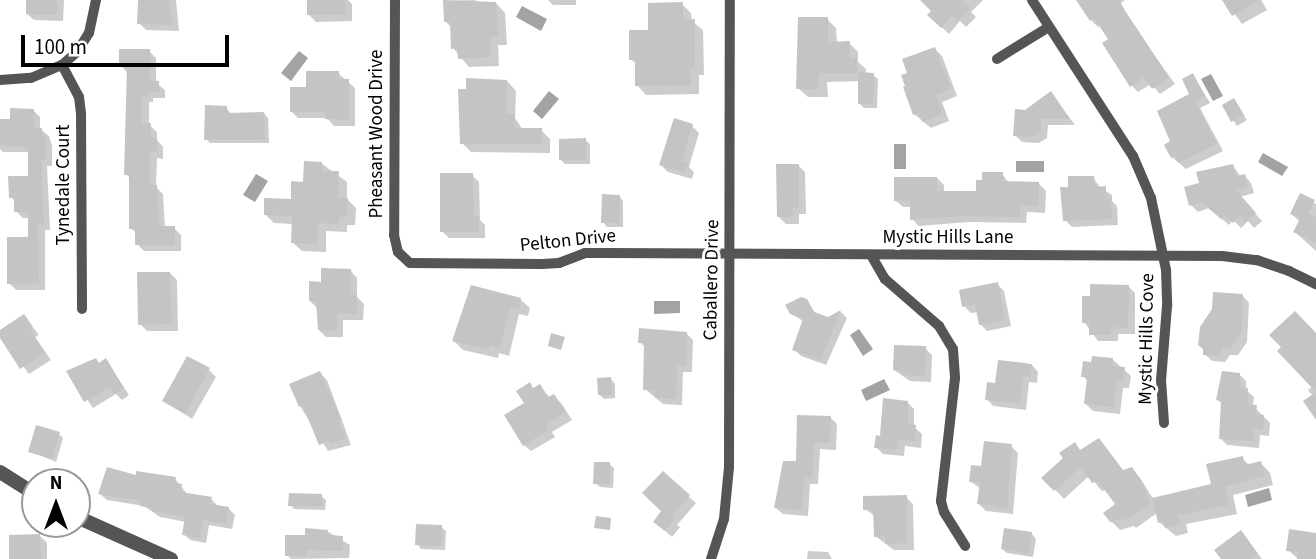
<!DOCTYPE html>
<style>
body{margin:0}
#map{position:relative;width:1316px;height:559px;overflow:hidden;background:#fff;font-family:"Source Sans 3",sans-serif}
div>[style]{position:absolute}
.water>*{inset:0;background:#a3a3a3}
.shadow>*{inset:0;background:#0003}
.building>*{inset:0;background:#c4c4c4}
.minor>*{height:10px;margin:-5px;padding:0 5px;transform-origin:5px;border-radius:5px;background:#555}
.tertiary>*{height:14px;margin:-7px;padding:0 7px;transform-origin:7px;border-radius:7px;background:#555}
span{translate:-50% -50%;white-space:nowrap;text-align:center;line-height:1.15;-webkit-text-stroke:6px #fff;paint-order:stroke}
.street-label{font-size:19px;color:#000}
.north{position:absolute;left:21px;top:468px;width:70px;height:70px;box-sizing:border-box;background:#fff;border:2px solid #999;border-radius:50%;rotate:0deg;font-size:19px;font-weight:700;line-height:28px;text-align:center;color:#000}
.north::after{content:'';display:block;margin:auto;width:24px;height:32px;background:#000;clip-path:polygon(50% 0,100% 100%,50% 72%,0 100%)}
.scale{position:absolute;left:21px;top:35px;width:208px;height:32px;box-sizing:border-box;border:4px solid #000;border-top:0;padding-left:9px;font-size:21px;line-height:24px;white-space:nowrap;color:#000;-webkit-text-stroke:5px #fff;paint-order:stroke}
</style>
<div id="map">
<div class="water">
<i style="clip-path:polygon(522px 6px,547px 19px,541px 31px,516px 17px)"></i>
<i style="clip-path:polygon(299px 51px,308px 58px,291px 81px,281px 73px)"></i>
<i style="clip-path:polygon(1211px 74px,1223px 96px,1213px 101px,1201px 79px)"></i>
<i style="clip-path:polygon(549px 91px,559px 99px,542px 119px,533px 111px)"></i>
<i style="clip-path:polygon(894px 144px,906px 144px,906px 169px,894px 169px)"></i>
<i style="clip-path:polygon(1263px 153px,1288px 167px,1282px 176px,1258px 162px)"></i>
<i style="clip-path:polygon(1016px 161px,1044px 161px,1044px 172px,1016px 172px)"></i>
<i style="clip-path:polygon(256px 174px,268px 181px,255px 202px,243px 195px)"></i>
<i style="clip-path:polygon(654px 301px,680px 301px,680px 313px,654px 314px)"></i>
<i style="clip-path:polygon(859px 329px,873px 349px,863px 356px,850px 335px)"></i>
<i style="clip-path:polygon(884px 379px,890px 390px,866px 401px,861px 390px)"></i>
<i style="clip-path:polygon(1269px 488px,1272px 500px,1248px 507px,1245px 495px)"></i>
</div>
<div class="shadow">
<i style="clip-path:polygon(28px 0,64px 0,63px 21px,34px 20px,27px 14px)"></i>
<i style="clip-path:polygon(139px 0,176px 0,179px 31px,146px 30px,139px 23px)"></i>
<i style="clip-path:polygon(309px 0,348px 0,352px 4px,352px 21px,316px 22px,309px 15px)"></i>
<i style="clip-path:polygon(475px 0,479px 4px,496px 3px,505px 13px,507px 45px,498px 45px,499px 66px,469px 67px,453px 48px,452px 28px,446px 22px,445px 1px)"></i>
<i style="clip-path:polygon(548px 0,576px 0,576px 5px,553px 5px)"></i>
<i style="clip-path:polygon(926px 0,983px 0,971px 12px,976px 17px,966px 27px,960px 21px,949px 34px,929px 15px,933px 11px)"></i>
<i style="clip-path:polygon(1078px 0,1125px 0,1121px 3px,1130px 22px,1175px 84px,1160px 94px,1151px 84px,1138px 92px,1132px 86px,1111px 39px,1101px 25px,1098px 27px,1091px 20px)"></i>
<i style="clip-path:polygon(1224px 0,1261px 0,1267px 10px,1242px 24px)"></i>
<i style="clip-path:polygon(682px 4px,691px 13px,692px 21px,703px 30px,704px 75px,699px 75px,699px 94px,646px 95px,637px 85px,637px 65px,631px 59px,650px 31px)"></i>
<i style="clip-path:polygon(827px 19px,836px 28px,837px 43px,849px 43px,858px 52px,858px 62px,866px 69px,866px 74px,873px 75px,878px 79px,877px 108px,864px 108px,859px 103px,860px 81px,827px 82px,828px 97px,808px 97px,798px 88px)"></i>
<i style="clip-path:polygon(935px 49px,942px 56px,957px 96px,942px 102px,949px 121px,931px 128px,914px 114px,909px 74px)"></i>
<i style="clip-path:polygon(149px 51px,156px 58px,156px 83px,165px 90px,165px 98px,153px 98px,153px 102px,149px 102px,149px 125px,157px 132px,157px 140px,163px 147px,163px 159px,157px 158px,156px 187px,163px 194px,165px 228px,174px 228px,181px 235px,181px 251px,144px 251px,137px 244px,137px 234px,131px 228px,131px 179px,126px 174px,128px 73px,120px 65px)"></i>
<i style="clip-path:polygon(338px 73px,355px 88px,355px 126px,334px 126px,327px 118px,298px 118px,291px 111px,308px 89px)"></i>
<i style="clip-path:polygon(1193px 75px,1210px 103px,1200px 108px,1223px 151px,1186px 169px,1172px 157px,1172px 142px,1192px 95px)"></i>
<i style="clip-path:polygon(507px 81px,516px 91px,515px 118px,523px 130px,541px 130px,550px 139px,550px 153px,471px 152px,462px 143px)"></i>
<i style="clip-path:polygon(1051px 93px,1075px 125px,1048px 125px,1047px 138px,1039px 143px,1022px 142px,1015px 135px,1026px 111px)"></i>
<i style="clip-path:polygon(1234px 100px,1247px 120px,1237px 126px,1224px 105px)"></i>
<i style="clip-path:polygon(226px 107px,231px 114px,264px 113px,268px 118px,269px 143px,210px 143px,206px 139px)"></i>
<i style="clip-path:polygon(33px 110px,40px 117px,40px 129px,49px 136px,52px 146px,52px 166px,47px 166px,50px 230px,45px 230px,45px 290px,16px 290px,9px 283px,30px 239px,29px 218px,23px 218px,16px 211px,16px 202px,11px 197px,30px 177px,28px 152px,3px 152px,0 149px,1px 121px,12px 121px)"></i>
<i style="clip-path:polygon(692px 126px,699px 133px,689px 167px,694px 172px,692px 179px,668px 172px,661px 165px)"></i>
<i style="clip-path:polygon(585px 140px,590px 144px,590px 164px,565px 164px,561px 160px)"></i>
<i style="clip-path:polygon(321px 163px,347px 182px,347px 199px,356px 208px,355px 225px,347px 225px,347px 232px,326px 231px,326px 252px,302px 251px,293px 243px,293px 224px,274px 223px,265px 214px,293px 201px)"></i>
<i style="clip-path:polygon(798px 165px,805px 172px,806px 214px,799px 214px,799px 224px,786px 224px,779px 217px)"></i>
<i style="clip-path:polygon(1233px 166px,1241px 177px,1245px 176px,1251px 183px,1254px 193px,1240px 197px,1262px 221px,1254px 228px,1248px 221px,1241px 228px,1233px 220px,1229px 225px,1209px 208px,1198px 212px,1191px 205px,1201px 184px)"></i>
<i style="clip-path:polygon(1002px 174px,1009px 183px,1039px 184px,1046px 191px,1045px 213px,1027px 212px,1026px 223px,969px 222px,919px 226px,912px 219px,912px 207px,903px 207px,896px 201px,937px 178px,944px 185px,944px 193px,977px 193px,984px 182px)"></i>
<i style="clip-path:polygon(472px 175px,479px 182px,480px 220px,485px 225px,485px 238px,449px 238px,442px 231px)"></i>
<i style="clip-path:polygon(1093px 178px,1101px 188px,1112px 195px,1112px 201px,1117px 206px,1118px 225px,1072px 227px,1065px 220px)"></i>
<i style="clip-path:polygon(619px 196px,623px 201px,623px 227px,607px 227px,603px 222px)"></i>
<i style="clip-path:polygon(1301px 196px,1316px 204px,1316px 251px,1295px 232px,1299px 221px,1292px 214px)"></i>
<i style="clip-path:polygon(351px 271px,357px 278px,357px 297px,364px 304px,363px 320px,343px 320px,343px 337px,326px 337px,319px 330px,318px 309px,310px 301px,322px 284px)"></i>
<i style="clip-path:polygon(170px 273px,177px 280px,178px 331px,147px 331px,140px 324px)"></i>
<i style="clip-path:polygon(997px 284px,1004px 291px,1011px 326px,987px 331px,980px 324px,978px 312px,971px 313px,964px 306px)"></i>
<i style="clip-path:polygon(1128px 286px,1135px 293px,1135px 334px,1118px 334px,1118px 341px,1098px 341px,1084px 322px)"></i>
<i style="clip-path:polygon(1243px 296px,1249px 303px,1247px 342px,1238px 355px,1230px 355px,1225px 362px,1212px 361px,1205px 354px)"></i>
<i style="clip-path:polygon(520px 299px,530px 308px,528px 316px,519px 314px,509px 356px,499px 353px,498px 358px,463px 350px,454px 341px)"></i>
<i style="clip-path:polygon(806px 300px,817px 315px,828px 319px,841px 312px,847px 318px,826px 365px,801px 356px,794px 349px,804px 322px,791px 313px)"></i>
<i style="clip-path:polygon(24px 316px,39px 335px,35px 337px,51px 360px,29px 374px,0 335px)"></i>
<i style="clip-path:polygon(686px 333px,693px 340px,692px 372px,683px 372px,682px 405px,663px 404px,645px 389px,646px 348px,640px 342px)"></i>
<i style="clip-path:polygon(1316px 335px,1316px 417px,1313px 396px,1308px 390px,1313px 386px)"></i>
<i style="clip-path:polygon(925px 348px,932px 355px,931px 382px,910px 381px,894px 370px)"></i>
<i style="clip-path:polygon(1112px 359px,1131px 376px,1129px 388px,1123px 388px,1120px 414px,1093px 411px,1086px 404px,1088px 381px,1083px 376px)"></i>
<i style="clip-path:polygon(106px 361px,129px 395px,122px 400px,116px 394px,93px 408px,68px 372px)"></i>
<i style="clip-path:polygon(1032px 365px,1038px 372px,1037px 383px,1029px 382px,1026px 410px,993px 406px,987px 399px,997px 385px)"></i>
<i style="clip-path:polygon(209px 370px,216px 377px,192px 419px,164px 401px)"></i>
<i style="clip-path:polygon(320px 373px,327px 380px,351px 445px,328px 451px,300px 406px)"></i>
<i style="clip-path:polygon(1239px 374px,1246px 381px,1246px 390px,1254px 397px,1253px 406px,1270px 423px,1269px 436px,1260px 435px,1259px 448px,1227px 445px,1220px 438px,1223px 405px,1218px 400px)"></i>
<i style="clip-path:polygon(611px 379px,615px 384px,615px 398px,604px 399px,599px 394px)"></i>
<i style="clip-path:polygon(540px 386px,550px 398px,554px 396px,561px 403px,572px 420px,552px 432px,555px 437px,531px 451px,524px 445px,526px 403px)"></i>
<i style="clip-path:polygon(907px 402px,914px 409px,914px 427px,922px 434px,921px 448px,905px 446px,904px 456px,883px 454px,876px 447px)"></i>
<i style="clip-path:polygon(830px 417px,837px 424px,836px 450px,820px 449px,818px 484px,810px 484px,808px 516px,783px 514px,776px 508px,797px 463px)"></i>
<i style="clip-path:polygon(59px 434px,63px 438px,56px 462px,30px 451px)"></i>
<i style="clip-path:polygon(1099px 440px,1124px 472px,1131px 469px,1140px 478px,1154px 500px,1213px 485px,1242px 458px,1250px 466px,1261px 463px,1270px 473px,1273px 485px,1233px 495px,1237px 514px,1186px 524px,1188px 533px,1176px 536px,1159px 522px,1157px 513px,1136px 528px,1134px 526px,1120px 530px,1111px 521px,1118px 505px,1107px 490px,1102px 491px,1089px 476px,1064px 499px,1044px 478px)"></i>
<i style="clip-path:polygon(1011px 446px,1018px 453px,1013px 514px,986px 511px,979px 504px,981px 489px,970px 481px)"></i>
<i style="clip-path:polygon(609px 464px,614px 468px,613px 488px,600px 487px,595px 483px)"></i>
<i style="clip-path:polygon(663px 473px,696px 503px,677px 525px,680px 527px,672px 537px,655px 522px,663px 511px)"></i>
<i style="clip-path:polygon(137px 477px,175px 479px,188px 495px,211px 499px,217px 505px,228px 508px,235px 515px,232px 529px,209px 525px,206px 543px,190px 540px,184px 534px,186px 522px,160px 517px,144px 506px,107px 500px,100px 494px)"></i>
<i style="clip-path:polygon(321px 496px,326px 500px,325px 510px,294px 509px,290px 505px)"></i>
<i style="clip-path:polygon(906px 497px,913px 504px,914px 550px,894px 550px,875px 536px,875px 516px,865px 509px)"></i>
<i style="clip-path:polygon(441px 527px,446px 531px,445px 550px,421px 549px,417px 544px)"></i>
<i style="clip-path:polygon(327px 531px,350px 545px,349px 558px,291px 559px,287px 555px,306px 537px)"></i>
<i style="clip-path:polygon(1032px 534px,1036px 539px,1033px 557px,1007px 553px,1002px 549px)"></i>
<i style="clip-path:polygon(1316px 535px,1316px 559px,1298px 559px,1288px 550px)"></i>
<i style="clip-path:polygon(40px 536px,47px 543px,47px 559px,12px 559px)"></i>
<i style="clip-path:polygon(1247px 539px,1262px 559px,1223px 559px)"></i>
<i style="clip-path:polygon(808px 551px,828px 552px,832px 559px,807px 559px)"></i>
</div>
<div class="building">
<i style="clip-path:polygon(26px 0,57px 0,57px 15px,26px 14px)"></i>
<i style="clip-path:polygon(138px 0,169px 0,173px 25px,137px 24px)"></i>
<i style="clip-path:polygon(307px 0,345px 0,346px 15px,307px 15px)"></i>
<i style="clip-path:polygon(443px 0,496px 2px,498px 36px,490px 37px,491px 57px,458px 59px,457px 48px,451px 49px,450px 22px,444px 22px)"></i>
<i style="clip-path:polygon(920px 0,961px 0,970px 9px,958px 21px,952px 16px,941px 28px,927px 15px,931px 11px)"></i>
<i style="clip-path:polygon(1076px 0,1118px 0,1169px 77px,1152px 89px,1144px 77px,1130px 87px,1102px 43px,1108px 39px,1094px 18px,1090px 21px)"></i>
<i style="clip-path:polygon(1222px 0,1259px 0,1232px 16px)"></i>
<i style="clip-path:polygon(683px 2px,683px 20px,695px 19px,695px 67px,690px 67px,691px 86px,635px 86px,635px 60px,629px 60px,629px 30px,648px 30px,648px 3px)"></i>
<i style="clip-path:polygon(798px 17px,828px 17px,828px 42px,850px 41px,850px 59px,857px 58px,857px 73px,819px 73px,819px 89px,796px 89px)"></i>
<i style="clip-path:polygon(935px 47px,951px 89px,936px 95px,943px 114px,922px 122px,919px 113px,913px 115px,903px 87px,905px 86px,901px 75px,907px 73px,902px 59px)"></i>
<i style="clip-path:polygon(119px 49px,150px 49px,150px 81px,159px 81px,159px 92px,147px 92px,147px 96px,142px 96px,142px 123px,151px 123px,151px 138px,157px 138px,157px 152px,150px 152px,150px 185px,157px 185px,159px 226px,175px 226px,175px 245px,135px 245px,135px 229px,129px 229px,129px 175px,124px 175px,127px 65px,119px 65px)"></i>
<i style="clip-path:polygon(306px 71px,339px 71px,339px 79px,349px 79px,349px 120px,325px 119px,326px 112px,290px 112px,290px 87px,306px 87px)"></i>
<i style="clip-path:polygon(858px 72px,874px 73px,873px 104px,858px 104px)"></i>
<i style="clip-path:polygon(1193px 73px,1205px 96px,1195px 101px,1217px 144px,1178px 163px,1175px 156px,1171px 158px,1164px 145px,1170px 141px,1157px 111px,1189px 94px,1182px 79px)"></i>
<i style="clip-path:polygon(466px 78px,507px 80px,506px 114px,515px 114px,514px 128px,542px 128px,541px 144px,460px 144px,458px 89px,466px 89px)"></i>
<i style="clip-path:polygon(1051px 91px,1070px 119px,1041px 119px,1041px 131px,1031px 137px,1013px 136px,1015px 109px,1025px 110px)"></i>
<i style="clip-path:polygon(1234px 98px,1244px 115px,1231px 122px,1222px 105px)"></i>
<i style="clip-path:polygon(205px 105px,227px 106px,227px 113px,264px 112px,265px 139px,204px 140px)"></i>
<i style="clip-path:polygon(10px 108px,34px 109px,34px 128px,42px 128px,42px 137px,46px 137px,46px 160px,41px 160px,44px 224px,38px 224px,39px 283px,7px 284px,7px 237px,28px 237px,28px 212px,14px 212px,14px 198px,9px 198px,8px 176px,28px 176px,28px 150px,23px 150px,23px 146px,0 146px,0 119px,10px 119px)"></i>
<i style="clip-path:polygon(674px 118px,693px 124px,682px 161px,688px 163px,685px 173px,659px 165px)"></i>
<i style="clip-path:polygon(586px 138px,586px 160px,559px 160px,559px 139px)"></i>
<i style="clip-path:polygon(304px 161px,322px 162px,322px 171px,339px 171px,338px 198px,348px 198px,347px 217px,339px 217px,339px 224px,318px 223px,317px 244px,291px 243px,292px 216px,264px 215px,264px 198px,291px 199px,291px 181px,303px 182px)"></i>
<i style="clip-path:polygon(776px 164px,799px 164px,799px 208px,792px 208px,793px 217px,777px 217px)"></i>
<i style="clip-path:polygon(1233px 164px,1237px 176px,1245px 174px,1248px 186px,1236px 190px,1256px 213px,1246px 222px,1240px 216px,1233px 223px,1225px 215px,1221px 219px,1201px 202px,1189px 206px,1184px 187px,1199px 183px,1196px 172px)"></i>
<i style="clip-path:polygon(982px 172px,1003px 172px,1003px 181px,1039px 182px,1039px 206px,1020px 206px,1020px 217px,961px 216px,910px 220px,910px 201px,894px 201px,894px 177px,937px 177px,937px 191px,976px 191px,976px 180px,982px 180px)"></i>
<i style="clip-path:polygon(440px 173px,473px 173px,474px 217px,479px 216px,479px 232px,440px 232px)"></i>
<i style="clip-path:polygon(1068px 176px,1094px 176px,1096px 187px,1106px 186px,1106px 198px,1111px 198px,1112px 219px,1063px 221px,1060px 187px,1068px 187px)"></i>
<i style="clip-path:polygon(1300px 193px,1315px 200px,1308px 213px,1316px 217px,1316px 243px,1293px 232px,1300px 219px,1290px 214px)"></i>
<i style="clip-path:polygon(602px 194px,620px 195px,619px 223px,601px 223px)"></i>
<i style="clip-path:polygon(321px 268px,351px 269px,350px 295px,357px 295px,357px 314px,337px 313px,337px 331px,318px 330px,316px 302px,309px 301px,309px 281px,321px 282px)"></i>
<i style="clip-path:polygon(137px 272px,170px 272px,172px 324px,138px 325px)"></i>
<i style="clip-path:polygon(998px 282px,1005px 320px,979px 325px,975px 304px,962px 307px,959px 290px)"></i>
<i style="clip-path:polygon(1090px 284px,1129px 285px,1128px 328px,1111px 327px,1111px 335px,1089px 335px,1089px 323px,1082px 323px,1082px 296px,1090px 296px)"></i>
<i style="clip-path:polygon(471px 285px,521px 298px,519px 308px,510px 306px,500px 348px,490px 345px,489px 350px,452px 341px)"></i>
<i style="clip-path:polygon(1213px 292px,1243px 294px,1241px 334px,1231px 349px,1223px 348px,1218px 356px,1203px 355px,1203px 349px,1198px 345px,1200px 327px,1212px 309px)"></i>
<i style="clip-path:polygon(801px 297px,807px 299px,814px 312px,828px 317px,841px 310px,822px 357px,818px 359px,792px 350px,803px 319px,790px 314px,785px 305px)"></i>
<i style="clip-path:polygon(1295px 311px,1316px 333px,1316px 392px,1277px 351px,1281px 347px,1269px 335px)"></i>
<i style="clip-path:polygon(24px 314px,33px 327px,30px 329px,45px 353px,20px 369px,0 338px,0 330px)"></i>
<i style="clip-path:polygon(639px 328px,687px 332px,686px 366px,677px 366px,676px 399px,655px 398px,655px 390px,643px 390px,644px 343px,638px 343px)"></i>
<i style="clip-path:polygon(551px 333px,565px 337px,561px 350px,548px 346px)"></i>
<i style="clip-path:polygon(894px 345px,926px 346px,925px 376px,901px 375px,902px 371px,893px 370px)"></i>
<i style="clip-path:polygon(187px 356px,210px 368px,185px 414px,162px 401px)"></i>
<i style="clip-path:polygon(1092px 356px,1113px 358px,1112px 366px,1125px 367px,1123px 382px,1116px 382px,1114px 407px,1084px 404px,1087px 377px,1081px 377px,1083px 361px,1091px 362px)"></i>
<i style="clip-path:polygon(96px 358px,99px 363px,106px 358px,124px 388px,114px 394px,110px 387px,84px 402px,66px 371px)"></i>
<i style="clip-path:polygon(998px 360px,1032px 364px,1031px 377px,1023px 376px,1020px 404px,985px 400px,987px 382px,995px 383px)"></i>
<i style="clip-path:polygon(320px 371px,342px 420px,339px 422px,346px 438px,331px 444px,329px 441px,319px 445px,303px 406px,299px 407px,289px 384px)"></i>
<i style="clip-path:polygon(1222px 371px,1240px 373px,1239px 387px,1248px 388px,1247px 404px,1257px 405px,1256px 414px,1264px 415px,1263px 430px,1254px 429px,1253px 441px,1219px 439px,1221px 401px,1216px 400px)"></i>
<i style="clip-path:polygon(611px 377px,612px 395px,598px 395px,597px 378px)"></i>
<i style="clip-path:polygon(530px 382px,533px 388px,540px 384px,548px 397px,554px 394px,566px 412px,546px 425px,549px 429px,523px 446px,504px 415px,524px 403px,516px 391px)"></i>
<i style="clip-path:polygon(1316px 392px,1316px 420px,1303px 401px)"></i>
<i style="clip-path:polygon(883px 398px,908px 401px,908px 424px,916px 425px,915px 441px,898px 440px,897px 450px,874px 448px,876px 435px,880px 436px)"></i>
<i style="clip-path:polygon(797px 415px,831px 416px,830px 443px,814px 443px,812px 478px,804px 478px,802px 510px,774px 508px,783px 461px,796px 461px)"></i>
<i style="clip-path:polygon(36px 425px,60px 432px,52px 459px,28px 452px)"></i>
<i style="clip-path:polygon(1099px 438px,1123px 470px,1132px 467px,1143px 483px,1150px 503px,1126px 521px,1124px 518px,1110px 522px,1103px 513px,1115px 504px,1098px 481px,1092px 483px,1081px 467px,1054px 491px,1041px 478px,1063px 458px,1059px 453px,1075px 442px,1080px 450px)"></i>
<i style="clip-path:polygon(984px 441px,1012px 444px,1007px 508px,977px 504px,980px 483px,969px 482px,971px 465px,981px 466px)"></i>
<i style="clip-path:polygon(1243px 456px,1245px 465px,1261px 461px,1265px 476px,1225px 486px,1229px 505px,1178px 515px,1180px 524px,1165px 528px,1164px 521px,1158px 523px,1152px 498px,1211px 484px,1206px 464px)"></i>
<i style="clip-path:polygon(594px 462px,610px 462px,610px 484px,593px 484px)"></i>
<i style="clip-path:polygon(107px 467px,136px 475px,136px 471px,176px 477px,175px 483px,182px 484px,181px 492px,212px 497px,210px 504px,229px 507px,226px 524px,203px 520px,200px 538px,182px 535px,185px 517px,152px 511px,152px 508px,140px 506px,141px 501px,98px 494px)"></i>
<i style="clip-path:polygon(663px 471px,690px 495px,672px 517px,674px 519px,665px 531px,653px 522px,661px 511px,642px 493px)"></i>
<i style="clip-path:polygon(289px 493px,322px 494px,322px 506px,288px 506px)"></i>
<i style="clip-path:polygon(907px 495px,907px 543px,885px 544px,885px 536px,874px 537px,873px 510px,863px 510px,863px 496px)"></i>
<i style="clip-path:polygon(596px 516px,611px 518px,610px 530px,594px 528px)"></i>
<i style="clip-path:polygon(416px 524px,442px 525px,441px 546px,415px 545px)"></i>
<i style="clip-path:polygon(305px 528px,328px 530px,328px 535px,343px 536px,343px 551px,307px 550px,307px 556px,285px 556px,285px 535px,305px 535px)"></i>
<i style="clip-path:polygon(1004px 528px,1032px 532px,1029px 554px,1001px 549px)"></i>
<i style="clip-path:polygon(1289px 529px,1316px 533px,1316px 559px,1297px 559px,1298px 552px,1286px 551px)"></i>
<i style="clip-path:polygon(1241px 530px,1258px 554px,1250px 559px,1221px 559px,1214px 550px)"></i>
<i style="clip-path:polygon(40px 534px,41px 559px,9px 559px,9px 535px)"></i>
</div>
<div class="minor">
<i style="left:395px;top:0;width:235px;rotate:90.2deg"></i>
<i style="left:394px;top:235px;width:17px;rotate:77deg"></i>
<i style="left:398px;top:252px;width:16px;rotate:43deg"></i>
<i style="left:410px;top:263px;width:132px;rotate:0.4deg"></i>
<i style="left:542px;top:264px;width:17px;rotate:-3deg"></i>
<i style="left:559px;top:263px;width:28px;rotate:-21deg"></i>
<i style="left:585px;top:253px;width:22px"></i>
<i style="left:607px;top:253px;width:615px;rotate:0.28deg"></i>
<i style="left:1222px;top:256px;width:35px;rotate:7deg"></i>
<i style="left:1257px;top:260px;width:34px;rotate:19deg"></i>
<i style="left:1289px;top:271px;width:30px;rotate:26deg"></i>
<i style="left:1032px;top:0;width:186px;rotate:57.1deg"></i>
<i style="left:1133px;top:156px;width:46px;rotate:66.8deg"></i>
<i style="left:1151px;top:198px;width:74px;rotate:78.2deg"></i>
<i style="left:1166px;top:270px;width:36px;rotate:88deg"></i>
<i style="left:1167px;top:306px;width:74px;rotate:94.6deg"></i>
<i style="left:1161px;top:380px;width:43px;rotate:86deg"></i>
<i style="left:997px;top:59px;width:59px;rotate:-31.8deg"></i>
<i style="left:62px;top:65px;width:36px;rotate:62deg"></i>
<i style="left:79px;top:97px;width:17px;rotate:83deg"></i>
<i style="left:81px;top:114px;width:195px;rotate:89.7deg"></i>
<i style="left:0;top:80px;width:31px;rotate:-4deg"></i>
<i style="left:31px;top:78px;width:34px;rotate:-23deg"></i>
<i style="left:62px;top:65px;width:20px;rotate:-41deg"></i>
<i style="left:77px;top:52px;width:22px;rotate:-58deg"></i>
<i style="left:89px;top:33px;width:34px;rotate:-78deg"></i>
<i style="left:871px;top:255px;width:28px;rotate:60deg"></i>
<i style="left:885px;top:279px;width:72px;rotate:41deg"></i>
<i style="left:939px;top:326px;width:27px;rotate:59deg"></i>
<i style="left:953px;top:349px;width:29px;rotate:86deg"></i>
<i style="left:955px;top:378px;width:124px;rotate:96.5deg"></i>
<i style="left:941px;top:501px;width:11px;rotate:75deg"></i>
<i style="left:944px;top:512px;width:40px;rotate:58deg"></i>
<i style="left:711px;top:559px;width:42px;rotate:-72deg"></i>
<i style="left:724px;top:519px;width:52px;rotate:-84.5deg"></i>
<i style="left:729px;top:467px;width:467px;rotate:-89.9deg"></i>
</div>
<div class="tertiary">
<i style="left:0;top:472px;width:41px;rotate:32.2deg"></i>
<i style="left:77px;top:517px;width:103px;rotate:24.1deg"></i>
</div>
<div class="street-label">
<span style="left:377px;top:134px;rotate:-90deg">Pheasant Wood Drive</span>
<span style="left:64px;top:185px;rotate:-90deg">Tynedale Court</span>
<span style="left:948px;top:238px">Mystic Hills Lane</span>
<span style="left:568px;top:241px;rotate:-6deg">Pelton Drive</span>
<span style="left:712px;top:280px;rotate:-89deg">Caballero Drive</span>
<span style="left:1147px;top:339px;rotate:-89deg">Mystic Hills Cove</span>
</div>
<div class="north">N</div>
<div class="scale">100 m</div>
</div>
